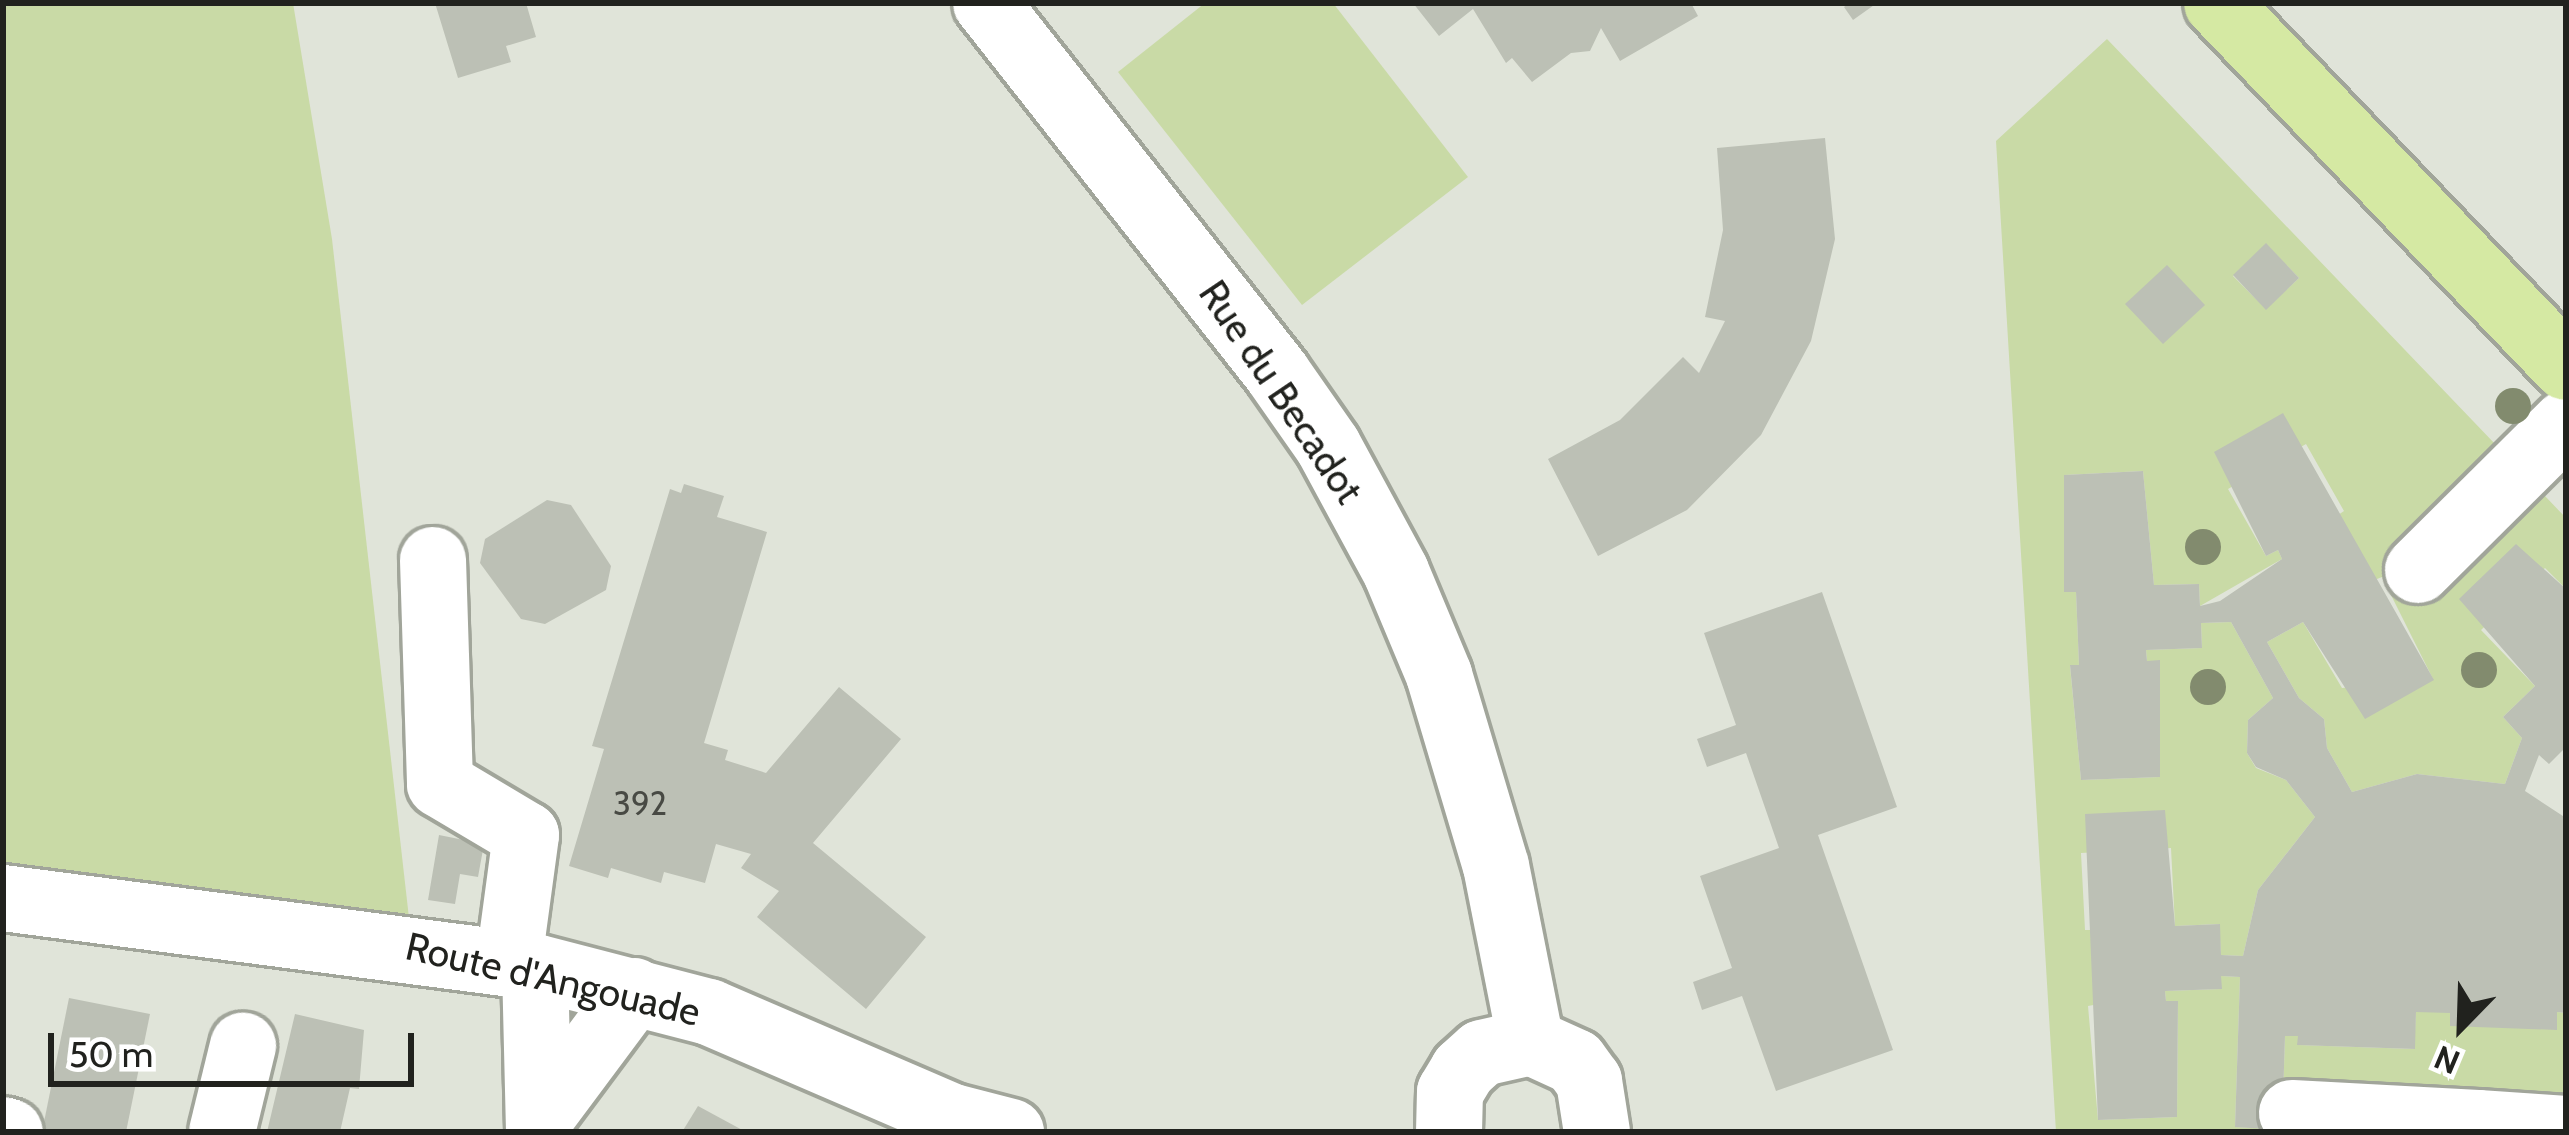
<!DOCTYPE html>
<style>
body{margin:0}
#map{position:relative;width:2569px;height:1135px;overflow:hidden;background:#e0e4d9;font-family:Cabin,sans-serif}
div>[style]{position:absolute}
.green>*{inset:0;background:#c9daa6}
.building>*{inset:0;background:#bcc0b5}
.roads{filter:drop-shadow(3px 0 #a1a59a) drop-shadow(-3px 0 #a1a59a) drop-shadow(0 3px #a1a59a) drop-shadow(0 -3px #a1a59a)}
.minor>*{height:66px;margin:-33px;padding:0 33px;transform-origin:33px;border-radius:33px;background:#fff}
.major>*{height:66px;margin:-33px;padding:0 33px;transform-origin:33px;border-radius:33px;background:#d5e9a3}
.trees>*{width:36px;height:36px;margin:-18px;border-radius:50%;background:#828b6e}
span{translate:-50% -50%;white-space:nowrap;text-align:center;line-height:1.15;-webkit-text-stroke:9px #fff;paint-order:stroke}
.number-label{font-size:33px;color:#484a44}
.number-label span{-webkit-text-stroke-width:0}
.street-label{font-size:39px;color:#21221e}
.frame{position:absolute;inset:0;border:6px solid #21221e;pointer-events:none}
.north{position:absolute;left:2401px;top:967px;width:120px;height:120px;-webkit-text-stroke:9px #fff;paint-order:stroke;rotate:203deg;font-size:33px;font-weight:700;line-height:48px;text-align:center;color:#21221e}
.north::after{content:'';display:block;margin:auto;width:42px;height:54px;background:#21221e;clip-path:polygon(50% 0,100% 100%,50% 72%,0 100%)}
.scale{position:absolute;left:48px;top:1033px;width:366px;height:54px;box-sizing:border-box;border:6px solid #21221e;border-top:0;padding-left:15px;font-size:36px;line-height:42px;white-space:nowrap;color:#21221e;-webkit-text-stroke:9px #fff;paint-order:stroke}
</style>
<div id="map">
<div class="green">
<i style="clip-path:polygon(3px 3px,293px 3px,332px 239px,409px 918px,3px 873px)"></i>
<i style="clip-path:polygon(1205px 3px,1333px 3px,1468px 177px,1302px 305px,1118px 72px)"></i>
<i style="clip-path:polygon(evenodd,2107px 39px,2566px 518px,2566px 589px,2545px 568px,2481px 630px,2535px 686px,2503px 717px,2522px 738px,2505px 784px,2417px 774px,2352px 792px,2327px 748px,2324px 719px,2299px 698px,2267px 642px,2303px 622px,2342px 688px,2433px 679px,2382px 577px,2372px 581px,2335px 517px,2344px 511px,2306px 444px,2228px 489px,2266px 556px,2278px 550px,2282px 559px,2200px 606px,2199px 584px,2154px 585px,2143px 471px,2064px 475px,2064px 591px,2076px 592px,2079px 665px,2070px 666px,2081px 780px,2160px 777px,2160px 661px,2147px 661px,2146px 650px,2202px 648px,2201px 623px,2231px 622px,2273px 698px,2248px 720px,2247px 753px,2256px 768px,2286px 780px,2315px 817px,2258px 890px,2243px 956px,2221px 955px,2219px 924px,2175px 926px,2171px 848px,2081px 853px,2085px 930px,2096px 930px,2099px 1004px,2088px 1006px,2098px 1120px,2177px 1117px,2178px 1001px,2166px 1001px,2165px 991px,2221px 989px,2221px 976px,2240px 977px,2235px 1127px,2282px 1129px,2285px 1036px,2298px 1036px,2298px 1045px,2414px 1049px,2416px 1012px,2557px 1012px,2566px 1013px,2566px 1132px,2056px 1132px,1996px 141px,2107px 39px,2266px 244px,2299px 278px,2266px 309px,2233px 276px,2266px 244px)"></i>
</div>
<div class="building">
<i style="clip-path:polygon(435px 3px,526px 3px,536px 37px,506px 46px,511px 62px,458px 78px)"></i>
<i style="clip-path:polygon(1413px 3px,1691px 3px,1698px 16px,1620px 61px,1601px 28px,1590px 51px,1571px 53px,1532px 82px,1512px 58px,1506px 63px,1473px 9px,1439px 36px)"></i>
<i style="clip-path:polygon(1849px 3px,1877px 3px,1853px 20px,1844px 7px)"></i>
<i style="clip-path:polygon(1825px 138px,1835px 239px,1811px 341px,1761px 435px,1687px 510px,1598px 556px,1548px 459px,1620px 420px,1683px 357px,1699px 373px,1725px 321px,1705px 317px,1723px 230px,1717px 148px)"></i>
<i style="clip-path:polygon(2266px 243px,2299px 278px,2266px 310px,2233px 275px)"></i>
<i style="clip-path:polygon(2167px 265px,2205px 305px,2163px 344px,2125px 304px)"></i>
<i style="clip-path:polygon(2283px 413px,2434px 680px,2365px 719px,2303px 622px,2267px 642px,2299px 698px,2324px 719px,2327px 748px,2352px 792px,2417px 774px,2505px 784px,2522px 738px,2503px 717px,2535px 686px,2459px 599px,2516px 544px,2566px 589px,2566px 747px,2549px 764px,2539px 755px,2525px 791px,2566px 818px,2566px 1013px,2557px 1012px,2557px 1030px,2450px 1026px,2450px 1013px,2416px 1012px,2415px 1049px,2297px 1045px,2298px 1036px,2285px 1036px,2282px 1130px,2235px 1127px,2240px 977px,2221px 976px,2222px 989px,2165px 991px,2166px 1001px,2178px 1001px,2177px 1117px,2098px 1120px,2085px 814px,2165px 810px,2175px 926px,2220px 924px,2221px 955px,2243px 956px,2258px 890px,2315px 817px,2286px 780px,2256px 767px,2247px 753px,2248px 720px,2273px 698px,2231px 622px,2201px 623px,2202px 648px,2146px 650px,2147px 661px,2160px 660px,2160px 777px,2081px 780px,2070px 665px,2079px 665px,2076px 592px,2064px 592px,2064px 475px,2143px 471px,2154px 585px,2199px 584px,2200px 606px,2220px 601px,2282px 559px,2278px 550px,2266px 556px,2214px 452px)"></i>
<i style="clip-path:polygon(684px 484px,724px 496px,717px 517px,767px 532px,704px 743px,728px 750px,725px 760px,766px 773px,839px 687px,901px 739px,813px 843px,926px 937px,866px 1009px,757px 917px,779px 891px,741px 868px,751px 854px,716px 844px,705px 883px,664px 872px,661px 883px,611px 868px,608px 878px,569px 866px,604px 749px,592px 746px,670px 489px,681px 493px)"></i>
<i style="clip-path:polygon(547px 500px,571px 505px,611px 566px,606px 590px,545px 624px,521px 619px,480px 563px,485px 539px)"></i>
<i style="clip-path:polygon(1822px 592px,1897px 807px,1818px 835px,1893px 1050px,1776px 1091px,1742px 996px,1702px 1010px,1693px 982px,1732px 968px,1700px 876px,1779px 848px,1746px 753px,1707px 767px,1697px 739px,1736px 725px,1704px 633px)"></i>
<i style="clip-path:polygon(439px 835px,484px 844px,478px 877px,460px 874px,455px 904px,428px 900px)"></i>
<i style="clip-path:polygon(69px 998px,150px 1014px,126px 1132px,42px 1132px)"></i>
<i style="clip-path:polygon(295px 1014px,364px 1030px,359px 1089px,350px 1088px,340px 1132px,267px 1132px)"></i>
<i style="clip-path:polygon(698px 1106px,746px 1132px,682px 1132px)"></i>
</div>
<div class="roads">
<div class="minor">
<i style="left:986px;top:3px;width:471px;rotate:51.8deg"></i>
<i style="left:1277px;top:373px;width:89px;rotate:55.1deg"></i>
<i style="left:1328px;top:446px;width:143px;rotate:61.6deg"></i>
<i style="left:1396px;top:572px;width:112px;rotate:67.3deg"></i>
<i style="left:1439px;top:675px;width:199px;rotate:73.4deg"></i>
<i style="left:1496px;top:866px;width:179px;rotate:78.8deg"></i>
<i style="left:433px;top:560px;width:224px;rotate:88.2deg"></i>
<i style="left:440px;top:784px;width:100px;rotate:30.7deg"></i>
<i style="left:526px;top:835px;width:127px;rotate:97.7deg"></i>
<i style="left:2418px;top:570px;width:209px;rotate:-44.8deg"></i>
<i style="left:3px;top:898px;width:536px;rotate:7.39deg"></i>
<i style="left:535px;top:967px;width:180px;rotate:14.5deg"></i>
<i style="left:709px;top:1012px;width:266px;rotate:23.3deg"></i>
<i style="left:953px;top:1117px;width:60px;rotate:14.5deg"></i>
<i style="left:535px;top:967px;width:165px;rotate:88.6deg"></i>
<i style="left:2292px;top:1113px;width:186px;rotate:3.1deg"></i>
<i style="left:2478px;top:1123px;width:9px;rotate:90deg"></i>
<i style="left:541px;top:1117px;width:157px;rotate:-53.3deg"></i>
<i style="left:2478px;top:1123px;width:88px;rotate:3.9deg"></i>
<i style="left:3px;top:1130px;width:7px;rotate:16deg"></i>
<i style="left:222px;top:1132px;width:89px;rotate:-76.3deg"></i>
<i style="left:1449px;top:1132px;width:40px;rotate:-88.6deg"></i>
<i style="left:1450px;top:1092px;width:26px;rotate:-59deg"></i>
<i style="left:1463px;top:1070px;width:25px;rotate:-42deg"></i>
<i style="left:1482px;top:1053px;width:50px;rotate:-12.7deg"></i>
<i style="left:1531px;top:1042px;width:48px;rotate:24.4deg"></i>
<i style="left:1575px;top:1062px;width:24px;rotate:54deg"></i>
<i style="left:1589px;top:1081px;width:52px;rotate:81.1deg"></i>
</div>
<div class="major">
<i style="left:2217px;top:3px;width:504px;rotate:46.21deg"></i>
</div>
</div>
<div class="trees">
<i style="left:2513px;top:406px"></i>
<i style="left:2203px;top:547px"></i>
<i style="left:2479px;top:670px"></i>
<i style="left:2208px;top:687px"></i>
</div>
<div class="number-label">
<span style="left:640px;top:804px">392</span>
</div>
<div class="street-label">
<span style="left:1281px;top:392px;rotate:56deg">Rue du Becadot</span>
<span style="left:553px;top:979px;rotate:13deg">Route d'Angouade</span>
</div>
<div class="frame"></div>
<div class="north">N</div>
<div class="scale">50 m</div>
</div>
